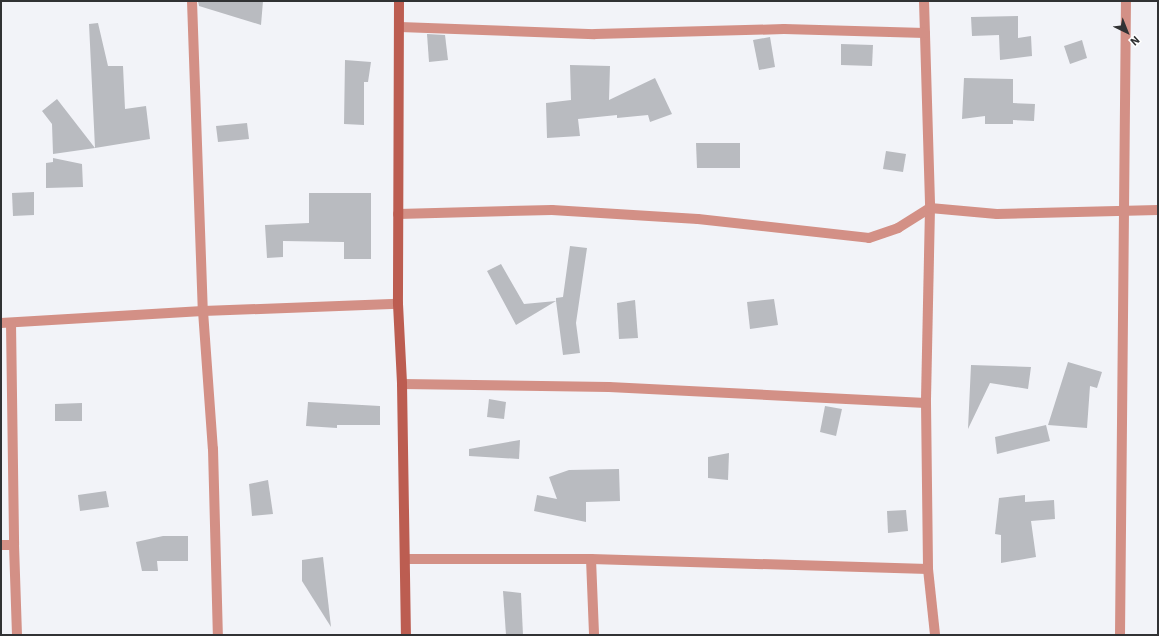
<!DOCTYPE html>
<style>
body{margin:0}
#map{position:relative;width:1159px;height:636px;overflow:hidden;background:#f2f3f8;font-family:"IBM Plex Sans",sans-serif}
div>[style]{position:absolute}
.building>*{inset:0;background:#b9bbc0}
.street>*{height:10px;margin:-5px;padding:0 5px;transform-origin:5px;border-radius:5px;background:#d39086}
.secondary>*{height:10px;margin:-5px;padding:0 5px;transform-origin:5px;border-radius:5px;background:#bc5d51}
span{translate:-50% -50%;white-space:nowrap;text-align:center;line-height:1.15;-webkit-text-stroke:3px #fff;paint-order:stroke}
.frame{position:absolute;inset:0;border:2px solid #313234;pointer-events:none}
.north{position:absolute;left:1107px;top:12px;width:40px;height:40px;-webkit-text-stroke:3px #fff;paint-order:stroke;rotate:137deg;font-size:11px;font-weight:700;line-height:16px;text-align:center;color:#313234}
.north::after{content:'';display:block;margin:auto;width:14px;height:18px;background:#313234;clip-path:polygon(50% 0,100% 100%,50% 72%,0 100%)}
</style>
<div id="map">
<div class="building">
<i style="clip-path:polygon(198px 1px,263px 1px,261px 25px,199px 6px)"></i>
<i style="clip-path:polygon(1018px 16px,1018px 38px,1031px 36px,1032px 56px,1000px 60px,999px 35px,972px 36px,971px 17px)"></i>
<i style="clip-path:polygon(98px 23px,108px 66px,123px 66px,125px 109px,146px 106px,150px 139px,95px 148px,89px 24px)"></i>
<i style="clip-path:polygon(427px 34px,445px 35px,448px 60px,429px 62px)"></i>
<i style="clip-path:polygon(770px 37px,775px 67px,759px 70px,753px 40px)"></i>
<i style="clip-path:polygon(1082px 40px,1087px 58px,1070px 64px,1064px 46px)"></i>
<i style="clip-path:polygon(841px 44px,873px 45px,872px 66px,841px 65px)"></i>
<i style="clip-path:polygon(345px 60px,371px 62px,368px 82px,364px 82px,364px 125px,344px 124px)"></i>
<i style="clip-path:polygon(570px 65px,610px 66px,609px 100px,655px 78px,672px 114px,650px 122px,648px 115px,617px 118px,617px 115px,578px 119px,580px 136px,547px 138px,546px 103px,571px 100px)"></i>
<i style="clip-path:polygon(964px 78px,1013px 79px,1013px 103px,1035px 104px,1034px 121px,1013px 120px,1013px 124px,985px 124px,985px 116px,962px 119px)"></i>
<i style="clip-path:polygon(57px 99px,95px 148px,53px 154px,52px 124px,42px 111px)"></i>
<i style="clip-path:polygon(247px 123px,249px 139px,218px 142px,216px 126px)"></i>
<i style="clip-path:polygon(696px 143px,740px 143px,740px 168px,697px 168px)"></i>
<i style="clip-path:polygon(886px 151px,906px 154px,903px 172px,883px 169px)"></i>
<i style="clip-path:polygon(53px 158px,82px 164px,83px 187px,46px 188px,46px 163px,53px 162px)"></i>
<i style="clip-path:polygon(34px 192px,34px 215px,13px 216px,12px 193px)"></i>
<i style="clip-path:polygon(309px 193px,371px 193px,371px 259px,344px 259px,344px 242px,283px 241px,283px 257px,267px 258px,265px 225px,309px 223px)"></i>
<i style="clip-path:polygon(570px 246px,587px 248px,576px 323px,580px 353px,563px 355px,556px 301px,516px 325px,487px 271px,501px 264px,524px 304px,556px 301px,556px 298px,563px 297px)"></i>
<i style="clip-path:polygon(774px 299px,778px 325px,750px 329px,747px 302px)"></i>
<i style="clip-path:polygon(635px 300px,638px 338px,619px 339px,617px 303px)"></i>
<i style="clip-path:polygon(1068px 362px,1102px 372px,1097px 388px,1090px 386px,1087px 428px,1048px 425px)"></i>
<i style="clip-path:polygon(971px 365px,1031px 367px,1028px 389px,990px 383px,968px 429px)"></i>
<i style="clip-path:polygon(489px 399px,506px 402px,504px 419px,487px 417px)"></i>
<i style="clip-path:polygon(308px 402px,380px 406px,380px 425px,337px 425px,337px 428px,306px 426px)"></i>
<i style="clip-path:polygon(82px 403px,82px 421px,55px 421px,55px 404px)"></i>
<i style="clip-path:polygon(825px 406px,842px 409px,836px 436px,820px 432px)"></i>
<i style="clip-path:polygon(1046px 425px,1050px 441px,997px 454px,995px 437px)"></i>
<i style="clip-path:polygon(520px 440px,519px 459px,469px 456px,469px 449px)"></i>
<i style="clip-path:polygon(729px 453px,728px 480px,708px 478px,708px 457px)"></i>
<i style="clip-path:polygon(619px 469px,620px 501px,586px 502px,586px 522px,534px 511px,537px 495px,557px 499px,549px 477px,569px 470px)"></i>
<i style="clip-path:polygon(268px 480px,273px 514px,252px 516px,249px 484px)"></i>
<i style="clip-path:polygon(106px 491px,109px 507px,80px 511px,78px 495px)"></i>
<i style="clip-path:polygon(1025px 495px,1025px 502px,1054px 500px,1055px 519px,1031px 521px,1036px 557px,1001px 563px,1001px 535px,995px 534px,999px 498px)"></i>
<i style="clip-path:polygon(906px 510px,908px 531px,888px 533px,887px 511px)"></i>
<i style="clip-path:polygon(163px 536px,188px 536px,188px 561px,157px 561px,158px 571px,142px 571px,136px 542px)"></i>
<i style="clip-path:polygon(323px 557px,331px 627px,302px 581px,302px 560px)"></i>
<i style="clip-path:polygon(503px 591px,521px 593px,523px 635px,506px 635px)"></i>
</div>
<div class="street">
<i style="left:192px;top:1px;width:310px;rotate:88deg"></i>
<i style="left:203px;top:311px;width:138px;rotate:85.9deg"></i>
<i style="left:213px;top:449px;width:186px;rotate:88.5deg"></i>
<i style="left:924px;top:1px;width:207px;rotate:88.3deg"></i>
<i style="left:930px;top:208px;width:195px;rotate:91.2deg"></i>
<i style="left:926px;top:403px;width:166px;rotate:89.3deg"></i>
<i style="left:400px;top:27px;width:195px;rotate:2.1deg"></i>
<i style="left:595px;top:34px;width:189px;rotate:-1.5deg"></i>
<i style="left:784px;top:29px;width:141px;rotate:1.6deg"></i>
<i style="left:398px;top:214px;width:154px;rotate:-1.5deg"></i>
<i style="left:552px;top:210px;width:146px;rotate:3.5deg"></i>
<i style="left:698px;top:219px;width:172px;rotate:6.3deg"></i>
<i style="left:869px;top:238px;width:31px;rotate:-19deg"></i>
<i style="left:898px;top:228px;width:38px;rotate:-32deg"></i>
<i style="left:930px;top:208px;width:67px;rotate:5.1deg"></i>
<i style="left:997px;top:214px;width:161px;rotate:-1.4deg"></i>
<i style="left:1px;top:323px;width:202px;rotate:-3.4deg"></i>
<i style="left:203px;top:311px;width:195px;rotate:-2.1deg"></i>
<i style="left:11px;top:323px;width:222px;rotate:89.2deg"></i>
<i style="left:14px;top:545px;width:90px;rotate:88.1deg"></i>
<i style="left:402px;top:384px;width:207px;rotate:0.8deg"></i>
<i style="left:609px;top:387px;width:317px;rotate:2.9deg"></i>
<i style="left:1px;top:545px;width:13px"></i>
<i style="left:405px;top:559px;width:186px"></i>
<i style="left:591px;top:559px;width:337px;rotate:1.7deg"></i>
<i style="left:928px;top:569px;width:66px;rotate:83.9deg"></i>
<i style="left:591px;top:559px;width:76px;rotate:87.7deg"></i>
<i style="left:1120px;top:635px;width:634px;rotate:-89.46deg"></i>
</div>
<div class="secondary">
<i style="left:399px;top:1px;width:303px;rotate:90.2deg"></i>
<i style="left:398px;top:304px;width:80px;rotate:87.1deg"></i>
<i style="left:402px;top:384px;width:251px;rotate:89.1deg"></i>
</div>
<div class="frame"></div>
<div class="north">N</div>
</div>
